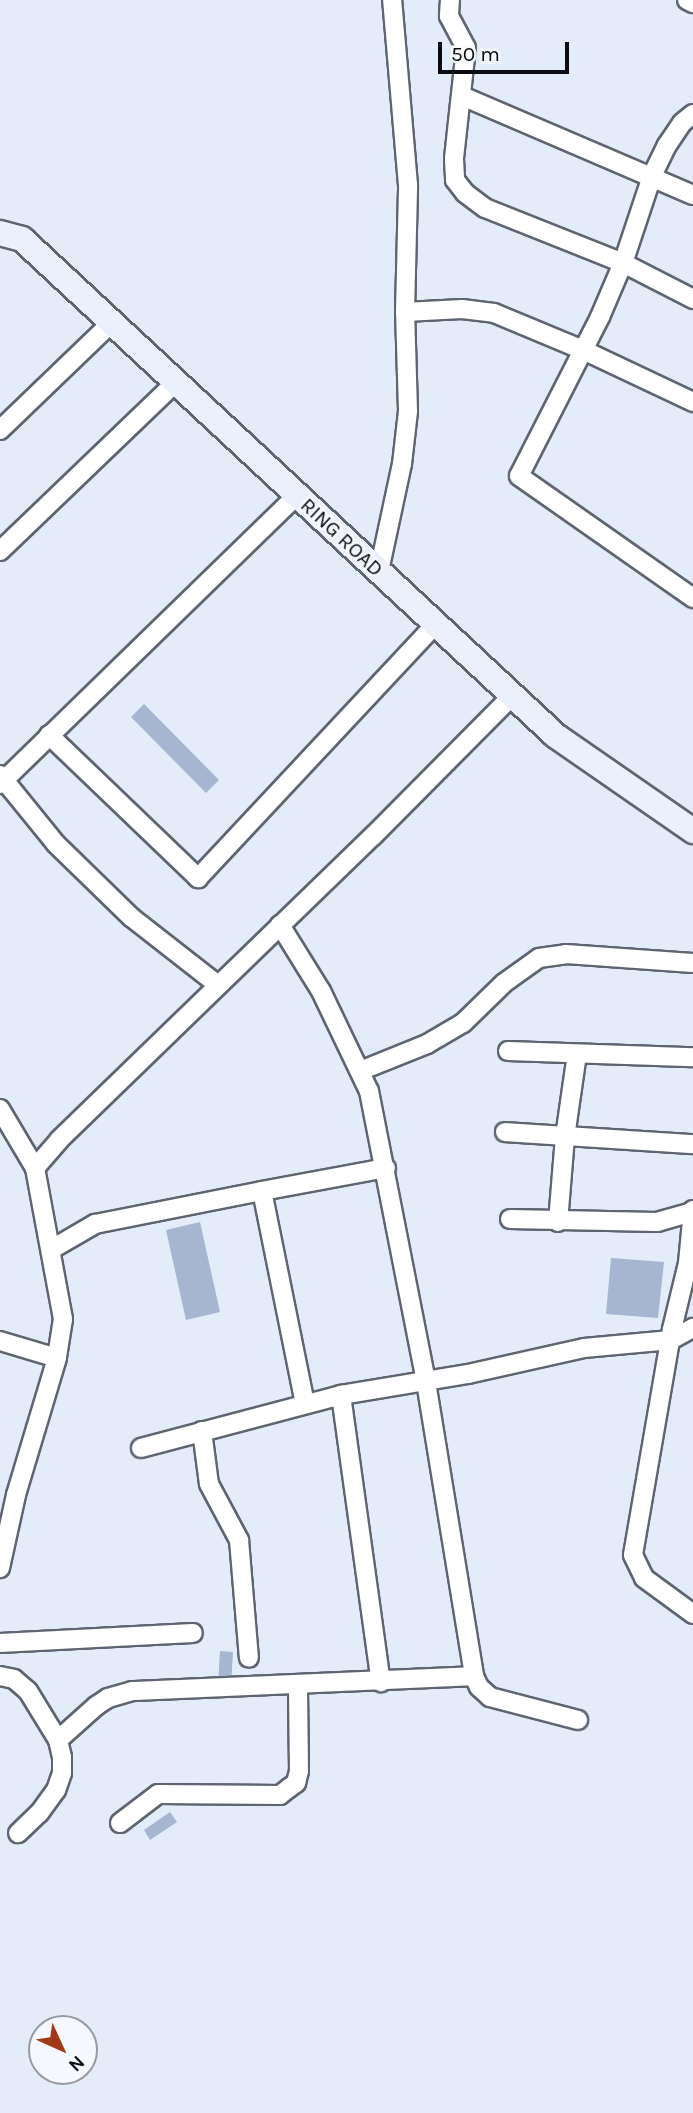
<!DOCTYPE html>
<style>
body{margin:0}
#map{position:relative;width:693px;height:2113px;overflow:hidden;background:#e3ecf9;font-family:Karla,sans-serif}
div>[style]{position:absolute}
.building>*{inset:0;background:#a6b6d1}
.roads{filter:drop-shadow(2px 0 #5e6571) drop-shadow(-2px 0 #5e6571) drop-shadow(0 2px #5e6571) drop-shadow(0 -2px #5e6571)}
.minor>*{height:18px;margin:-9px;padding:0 9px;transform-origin:9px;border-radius:9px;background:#fff}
.secondary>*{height:24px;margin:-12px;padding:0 12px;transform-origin:12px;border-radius:12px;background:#eaf1fc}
span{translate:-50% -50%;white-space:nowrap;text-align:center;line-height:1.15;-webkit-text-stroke:5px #f5f9fe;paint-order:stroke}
.street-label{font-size:21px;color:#090b10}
.north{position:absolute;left:28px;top:2015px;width:70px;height:70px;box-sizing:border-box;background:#f5f9fe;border:2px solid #979a9f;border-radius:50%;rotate:135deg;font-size:19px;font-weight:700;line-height:28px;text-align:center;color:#090b10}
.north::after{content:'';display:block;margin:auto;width:24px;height:32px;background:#a03a16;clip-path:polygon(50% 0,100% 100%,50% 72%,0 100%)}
.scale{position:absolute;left:438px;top:42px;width:131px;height:32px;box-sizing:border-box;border:4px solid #090b10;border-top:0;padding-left:9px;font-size:21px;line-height:24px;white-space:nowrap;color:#090b10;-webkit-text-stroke:5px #f5f9fe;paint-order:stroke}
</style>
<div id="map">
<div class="building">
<i style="clip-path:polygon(144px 704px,219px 780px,206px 793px,131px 717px)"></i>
<i style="clip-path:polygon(200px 1222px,220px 1312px,186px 1320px,166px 1230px)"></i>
<i style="clip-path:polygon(611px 1258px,664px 1262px,658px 1318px,606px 1314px)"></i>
<i style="clip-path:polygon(220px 1651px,233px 1652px,231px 1685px,218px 1684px)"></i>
<i style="clip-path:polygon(170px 1812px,177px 1822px,150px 1840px,144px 1830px)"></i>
</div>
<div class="roads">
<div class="minor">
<i style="left:450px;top:0;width:16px;rotate:94deg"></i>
<i style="left:449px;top:16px;width:36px;rotate:62deg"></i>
<i style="left:466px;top:48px;width:112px;rotate:96.2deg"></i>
<i style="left:454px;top:159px;width:21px;rotate:87deg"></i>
<i style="left:455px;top:180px;width:16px;rotate:52deg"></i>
<i style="left:465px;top:193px;width:25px;rotate:37deg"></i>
<i style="left:485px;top:208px;width:149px;rotate:21.7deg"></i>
<i style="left:623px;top:263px;width:79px;rotate:27.2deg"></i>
<i style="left:687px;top:0;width:7px;rotate:27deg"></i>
<i style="left:462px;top:96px;width:251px;rotate:23.2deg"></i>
<i style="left:693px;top:114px;width:14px;rotate:141deg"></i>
<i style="left:682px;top:123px;width:27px;rotate:124deg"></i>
<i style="left:667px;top:145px;width:34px;rotate:116deg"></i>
<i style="left:652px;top:176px;width:92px;rotate:108.4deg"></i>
<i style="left:623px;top:263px;width:59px;rotate:113.1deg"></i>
<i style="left:600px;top:317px;width:178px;rotate:117deg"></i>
<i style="left:519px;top:476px;width:213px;rotate:35deg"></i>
<i style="left:405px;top:312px;width:57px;rotate:-3deg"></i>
<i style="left:462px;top:309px;width:32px;rotate:7deg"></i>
<i style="left:494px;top:313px;width:96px;rotate:22.6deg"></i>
<i style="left:583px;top:350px;width:122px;rotate:25.3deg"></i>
<i style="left:0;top:430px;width:154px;rotate:-43.9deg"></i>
<i style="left:0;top:551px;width:244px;rotate:-43.8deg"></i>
<i style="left:379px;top:571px;width:109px;rotate:-77.9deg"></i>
<i style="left:402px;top:464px;width:53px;rotate:-83.5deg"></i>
<i style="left:408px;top:411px;width:99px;rotate:-91.7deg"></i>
<i style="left:405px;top:312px;width:127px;rotate:-88.6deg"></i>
<i style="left:408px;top:185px;width:186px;rotate:-94.9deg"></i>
<i style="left:49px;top:735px;width:207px;rotate:43.8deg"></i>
<i style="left:198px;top:878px;width:348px;rotate:-46.9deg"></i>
<i style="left:0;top:775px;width:89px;rotate:50.9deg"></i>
<i style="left:56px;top:844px;width:105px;rotate:44.2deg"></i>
<i style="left:131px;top:917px;width:110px;rotate:38deg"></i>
<i style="left:0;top:784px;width:414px;rotate:-44.2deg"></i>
<i style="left:280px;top:925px;width:78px;rotate:58.2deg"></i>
<i style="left:321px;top:991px;width:111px;rotate:64.4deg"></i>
<i style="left:369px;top:1091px;width:297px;rotate:78.9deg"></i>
<i style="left:426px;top:1382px;width:298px;rotate:80.7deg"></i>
<i style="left:474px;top:1676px;width:12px;rotate:66deg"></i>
<i style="left:479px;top:1687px;width:15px;rotate:42deg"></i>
<i style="left:490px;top:1697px;width:91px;rotate:14.6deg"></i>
<i style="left:508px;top:1051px;width:185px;rotate:1.9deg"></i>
<i style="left:360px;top:1071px;width:72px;rotate:-21.9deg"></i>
<i style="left:427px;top:1044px;width:42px;rotate:-30.3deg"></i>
<i style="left:463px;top:1023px;width:57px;rotate:-44.3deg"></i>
<i style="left:504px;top:983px;width:43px;rotate:-35.5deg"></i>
<i style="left:539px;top:958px;width:27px;rotate:-8deg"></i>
<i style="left:566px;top:954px;width:127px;rotate:4.1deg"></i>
<i style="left:0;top:1109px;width:69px;rotate:59.3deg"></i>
<i style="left:35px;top:1168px;width:154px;rotate:79.5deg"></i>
<i style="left:63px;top:1319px;width:39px;rotate:99deg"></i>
<i style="left:57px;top:1358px;width:143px;rotate:106.7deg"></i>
<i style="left:16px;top:1495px;width:75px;rotate:102.4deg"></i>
<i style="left:505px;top:1132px;width:188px;rotate:3.7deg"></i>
<i style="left:35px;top:1168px;width:37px;rotate:-49deg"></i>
<i style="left:59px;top:1140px;width:437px;rotate:-44.1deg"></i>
<i style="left:373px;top:836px;width:199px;rotate:-45.2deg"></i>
<i style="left:693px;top:1210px;width:53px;rotate:95.4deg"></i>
<i style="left:688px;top:1263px;width:68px;rotate:103.6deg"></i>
<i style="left:672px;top:1329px;width:229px;rotate:99.8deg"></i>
<i style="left:633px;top:1555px;width:25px;rotate:64deg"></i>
<i style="left:644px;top:1578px;width:61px;rotate:36.3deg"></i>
<i style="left:510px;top:1219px;width:147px;rotate:1.2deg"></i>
<i style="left:657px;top:1222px;width:37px;rotate:-16deg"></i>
<i style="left:558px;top:1222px;width:85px;rotate:-85.3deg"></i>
<i style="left:565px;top:1137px;width:84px;rotate:-81.8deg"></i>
<i style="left:52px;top:1249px;width:50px;rotate:-30.2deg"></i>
<i style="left:95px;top:1224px;width:170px;rotate:-11.2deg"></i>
<i style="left:0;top:1341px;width:59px;rotate:16.6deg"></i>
<i style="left:341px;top:1395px;width:290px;rotate:82.1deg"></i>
<i style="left:305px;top:1404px;width:217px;rotate:-101.4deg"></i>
<i style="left:262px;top:1191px;width:126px;rotate:-10.5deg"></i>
<i style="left:202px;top:1431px;width:53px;rotate:82.5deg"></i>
<i style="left:209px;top:1484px;width:64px;rotate:61.8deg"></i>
<i style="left:239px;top:1540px;width:118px;rotate:85.2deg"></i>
<i style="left:141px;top:1448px;width:207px;rotate:-14.8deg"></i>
<i style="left:341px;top:1395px;width:129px;rotate:-9.4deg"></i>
<i style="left:468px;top:1374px;width:119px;rotate:-12.6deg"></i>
<i style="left:584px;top:1348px;width:87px;rotate:-5.3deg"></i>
<i style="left:671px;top:1340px;width:25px;rotate:-29deg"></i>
<i style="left:0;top:1643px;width:193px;rotate:-3deg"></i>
<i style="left:0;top:1676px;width:14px;rotate:12deg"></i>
<i style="left:14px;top:1679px;width:18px;rotate:41deg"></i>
<i style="left:28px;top:1691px;width:57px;rotate:58.5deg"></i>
<i style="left:58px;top:1740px;width:17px;rotate:77deg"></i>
<i style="left:62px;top:1757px;width:16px;rotate:90deg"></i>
<i style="left:62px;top:1773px;width:18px;rotate:109deg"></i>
<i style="left:56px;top:1790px;width:29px;rotate:126deg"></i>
<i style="left:39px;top:1813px;width:29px;rotate:136deg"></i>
<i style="left:58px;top:1740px;width:51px;rotate:-41.8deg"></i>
<i style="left:96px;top:1706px;width:14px;rotate:-34deg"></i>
<i style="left:108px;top:1698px;width:25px;rotate:-16deg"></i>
<i style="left:132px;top:1691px;width:342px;rotate:-2.5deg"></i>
<i style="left:120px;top:1823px;width:48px;rotate:-37.3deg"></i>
<i style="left:158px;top:1794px;width:122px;rotate:0.5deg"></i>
<i style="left:280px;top:1795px;width:11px;rotate:-38deg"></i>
<i style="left:289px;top:1788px;width:9px;rotate:-36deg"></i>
<i style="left:296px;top:1783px;width:12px;rotate:-76deg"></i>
<i style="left:299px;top:1771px;width:85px;rotate:-90.7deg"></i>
</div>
<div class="secondary">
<i style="left:0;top:233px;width:23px;rotate:15deg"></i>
<i style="left:22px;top:239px;width:729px;rotate:42.94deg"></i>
<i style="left:556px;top:736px;width:167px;rotate:34.7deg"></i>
</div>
</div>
<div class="street-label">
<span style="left:342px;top:537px;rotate:43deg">RING ROAD</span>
</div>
<div class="north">N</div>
<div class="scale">50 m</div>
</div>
